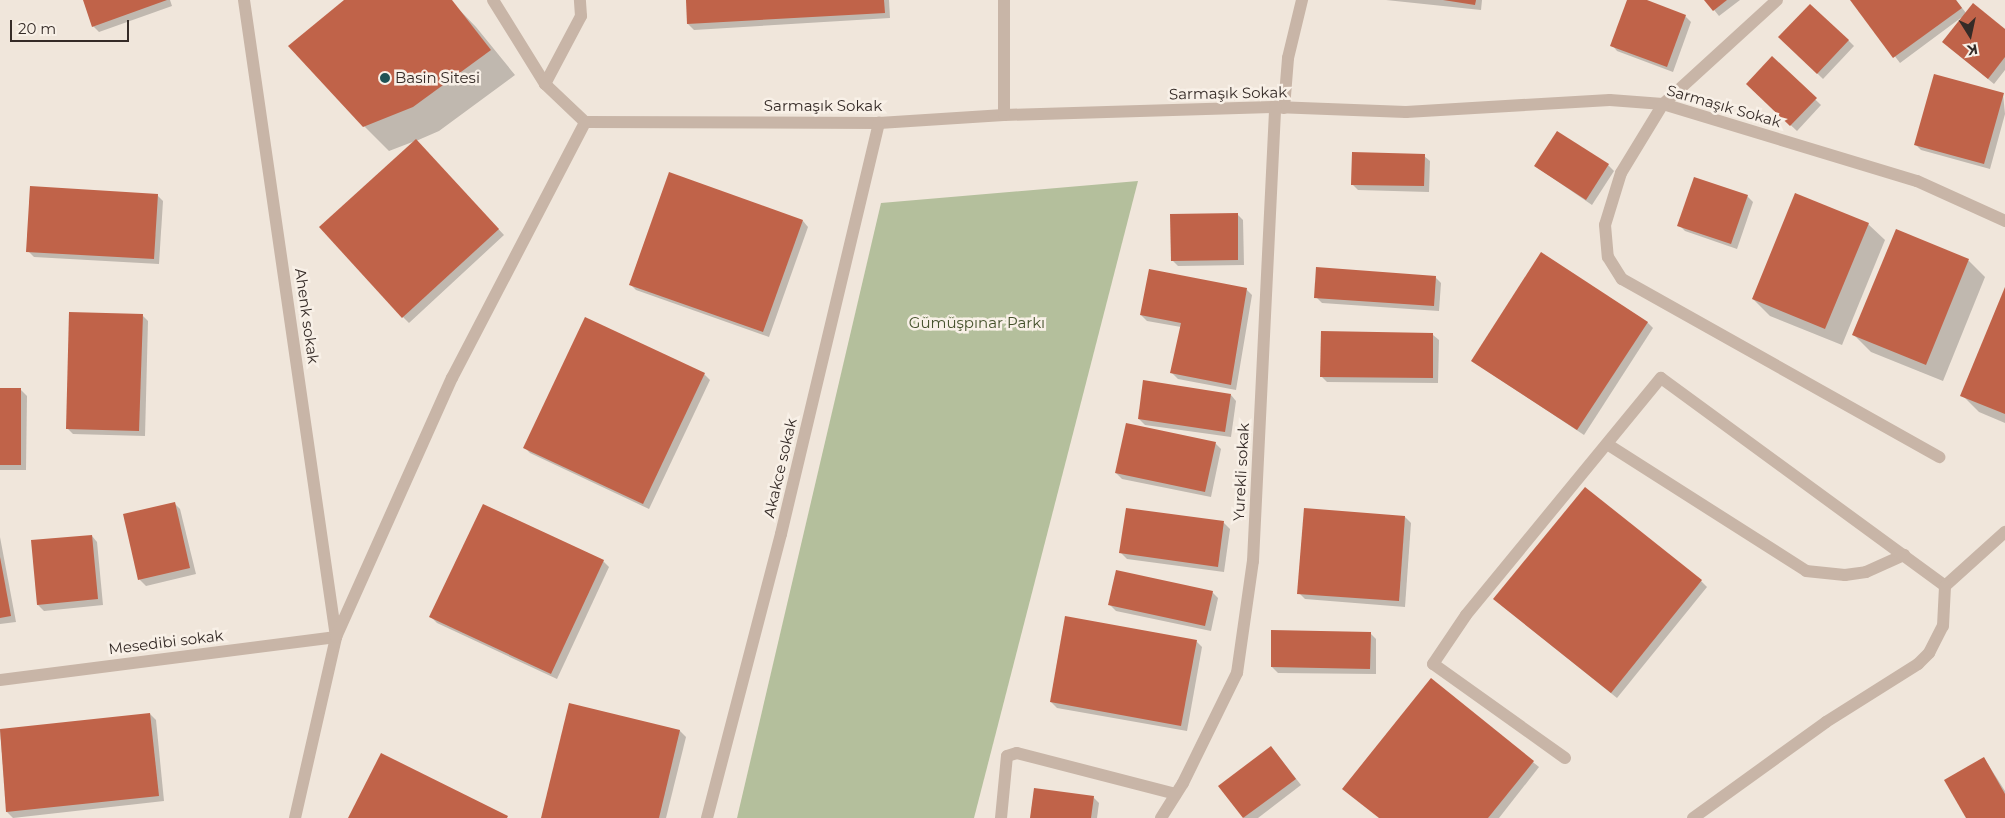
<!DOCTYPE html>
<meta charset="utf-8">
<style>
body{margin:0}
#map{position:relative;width:2005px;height:818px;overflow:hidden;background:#f0e6db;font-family:Montserrat,sans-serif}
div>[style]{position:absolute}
.green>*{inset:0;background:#b4bf9c}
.shadow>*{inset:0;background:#0003}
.building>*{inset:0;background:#c06349}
.minor>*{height:12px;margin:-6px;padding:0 6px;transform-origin:6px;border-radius:6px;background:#c8b5a7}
.dots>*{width:14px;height:14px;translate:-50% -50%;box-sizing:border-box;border:2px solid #f8f0e7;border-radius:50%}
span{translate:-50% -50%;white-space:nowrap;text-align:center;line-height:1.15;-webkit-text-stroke:5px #f8f0e7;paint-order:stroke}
.poi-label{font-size:15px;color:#352b27}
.left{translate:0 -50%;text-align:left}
.street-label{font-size:15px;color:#352b27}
.park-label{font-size:15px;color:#45522c}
.north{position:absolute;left:1945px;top:10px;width:50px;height:50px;-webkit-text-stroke:4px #f8f0e7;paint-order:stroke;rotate:170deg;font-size:14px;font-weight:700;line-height:20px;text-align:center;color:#352b27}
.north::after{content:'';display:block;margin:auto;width:18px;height:22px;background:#352b27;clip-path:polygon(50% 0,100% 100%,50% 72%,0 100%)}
.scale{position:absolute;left:10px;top:20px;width:119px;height:22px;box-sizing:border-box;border:2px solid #352b27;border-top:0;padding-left:6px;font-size:15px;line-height:18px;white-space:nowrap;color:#352b27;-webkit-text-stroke:4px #f8f0e7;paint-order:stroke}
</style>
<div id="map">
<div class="green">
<i style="clip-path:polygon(1138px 181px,974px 818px,737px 818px,881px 203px)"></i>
</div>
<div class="shadow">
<i style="clip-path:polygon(84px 0,170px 0,172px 6px,99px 32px,93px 26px)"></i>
<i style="clip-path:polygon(346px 0,450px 0,476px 27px,515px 75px,439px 131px,416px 141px,504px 235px,409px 323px,403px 317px,415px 141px,389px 151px,364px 126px)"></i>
<i style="clip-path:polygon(687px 0,889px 0,890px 18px,694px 30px,688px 24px)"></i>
<i style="clip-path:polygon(1386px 0,1482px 0,1481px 10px)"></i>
<i style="clip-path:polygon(1629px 0,1643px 0,1685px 16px,1691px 22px,1673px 72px,1617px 51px,1612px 45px)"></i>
<i style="clip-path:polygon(1706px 0,1740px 0,1719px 16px)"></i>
<i style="clip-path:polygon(1852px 0,1956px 0,1966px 13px,2005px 30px,2005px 70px,1994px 84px,1943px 42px,1962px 17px,1900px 63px)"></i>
<i style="clip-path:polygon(1780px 37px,1848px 40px,1854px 46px,1823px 79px)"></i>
<i style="clip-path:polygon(1772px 58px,1821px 105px,1797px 131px,1747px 84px)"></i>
<i style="clip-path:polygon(2003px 94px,2005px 114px,1990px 169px,1921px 150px,1915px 144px)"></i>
<i style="clip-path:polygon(1424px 156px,1430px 161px,1429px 192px,1358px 190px,1352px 184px)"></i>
<i style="clip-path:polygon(1608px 165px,1614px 171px,1592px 205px,1535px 166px)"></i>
<i style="clip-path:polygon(157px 195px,163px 201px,159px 264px,34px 257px,28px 251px)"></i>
<i style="clip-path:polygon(1747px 196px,1753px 202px,1737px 249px,1685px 231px,1679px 225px)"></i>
<i style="clip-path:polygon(1237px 214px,1243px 220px,1244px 265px,1178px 266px,1172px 260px)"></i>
<i style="clip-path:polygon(803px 221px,808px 227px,769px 337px,636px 290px,630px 284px)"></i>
<i style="clip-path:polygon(1868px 224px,1885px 240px,1842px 345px,1770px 316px,1753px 299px)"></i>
<i style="clip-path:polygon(1896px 231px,1969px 261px,1985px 277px,1943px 381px,1871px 352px,1854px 335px)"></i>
<i style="clip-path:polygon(1435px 277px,1441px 283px,1439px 311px,1322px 303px,1316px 297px)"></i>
<i style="clip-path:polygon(1246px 289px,1252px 295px,1236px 390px,1178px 379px,1172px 373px,1181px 327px,1147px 321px,1141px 315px)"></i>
<i style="clip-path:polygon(2005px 291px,2005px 423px,1979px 412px,1962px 395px)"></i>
<i style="clip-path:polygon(143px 316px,148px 321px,145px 436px,73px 434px,67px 428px)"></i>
<i style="clip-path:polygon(1647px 322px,1653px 328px,1584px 435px,1472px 361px)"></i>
<i style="clip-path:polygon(1433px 335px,1439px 340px,1438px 383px,1327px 382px,1321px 376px)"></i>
<i style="clip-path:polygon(704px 374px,710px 380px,649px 509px,530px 453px,525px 448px)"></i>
<i style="clip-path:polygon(0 390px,21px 390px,27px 396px,26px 470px,0 470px)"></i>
<i style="clip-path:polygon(1231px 395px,1236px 401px,1231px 437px,1145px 425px,1139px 419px)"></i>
<i style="clip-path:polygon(1215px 443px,1221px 449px,1211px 497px,1122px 479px,1116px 473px)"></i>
<i style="clip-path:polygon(174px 503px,180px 509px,196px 574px,146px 586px,140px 580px,124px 515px)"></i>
<i style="clip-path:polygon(1127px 510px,1224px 523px,1230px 529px,1224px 572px,1127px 559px,1121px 553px)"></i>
<i style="clip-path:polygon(1405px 517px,1411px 523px,1405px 607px,1305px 599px,1299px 593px)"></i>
<i style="clip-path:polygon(92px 536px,97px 542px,103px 605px,44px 611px,38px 605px,33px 541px)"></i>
<i style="clip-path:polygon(0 537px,16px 622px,0 624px)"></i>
<i style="clip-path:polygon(603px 561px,609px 567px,557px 679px,437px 623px,431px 617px)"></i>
<i style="clip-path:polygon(1701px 581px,1707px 587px,1617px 698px,1501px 605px)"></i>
<i style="clip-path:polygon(1212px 592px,1218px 598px,1211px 631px,1116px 611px,1110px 605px)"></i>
<i style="clip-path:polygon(1370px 633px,1376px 639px,1376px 674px,1278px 673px,1272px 667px)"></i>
<i style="clip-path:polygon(1196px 641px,1202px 647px,1187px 731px,1057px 708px,1051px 702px)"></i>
<i style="clip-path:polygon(1432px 680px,1539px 767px,1499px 818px,1380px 818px)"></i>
<i style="clip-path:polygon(570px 704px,680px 731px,686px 737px,666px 818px,543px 818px)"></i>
<i style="clip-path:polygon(150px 714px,156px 720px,164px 801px,13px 818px,7px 812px,0 730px)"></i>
<i style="clip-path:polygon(1276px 753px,1301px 785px,1258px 818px,1244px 818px,1220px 787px)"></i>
<i style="clip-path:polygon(1984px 758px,2005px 791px,2005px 818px,1967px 818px)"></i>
<i style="clip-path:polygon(1093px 797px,1099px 803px,1097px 818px,1032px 818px)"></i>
</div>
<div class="building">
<i style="clip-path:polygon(83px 0,167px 0,92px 27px)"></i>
<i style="clip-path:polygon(344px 0,452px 0,491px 50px,413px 107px,363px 127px,288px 46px)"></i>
<i style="clip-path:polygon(686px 0,884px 0,885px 13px,687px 24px)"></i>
<i style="clip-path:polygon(1443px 0,1476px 0,1475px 5px)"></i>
<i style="clip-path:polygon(1627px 0,1647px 0,1686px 15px,1667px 67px,1610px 46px)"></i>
<i style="clip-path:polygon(1704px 0,1727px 0,1713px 11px)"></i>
<i style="clip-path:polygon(1850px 0,1956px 0,1962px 8px,1893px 58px)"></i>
<i style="clip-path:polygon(1973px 3px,2005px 29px,2005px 57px,1988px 79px,1942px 42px)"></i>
<i style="clip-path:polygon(1810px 4px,1849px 40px,1817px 74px,1778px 37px)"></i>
<i style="clip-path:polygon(1772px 56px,1817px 98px,1790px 126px,1746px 84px)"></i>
<i style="clip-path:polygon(1934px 74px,2004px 93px,1984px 164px,1914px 145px)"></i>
<i style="clip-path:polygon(1557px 131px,1609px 164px,1586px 200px,1534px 166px)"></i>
<i style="clip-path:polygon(416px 139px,499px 229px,402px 318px,319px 227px)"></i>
<i style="clip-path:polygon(1352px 152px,1425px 154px,1424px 186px,1351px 185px)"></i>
<i style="clip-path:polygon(669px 172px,803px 220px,763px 332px,629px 285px)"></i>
<i style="clip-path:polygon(1694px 177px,1748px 195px,1731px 244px,1677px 226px)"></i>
<i style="clip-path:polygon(30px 186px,158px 194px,154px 259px,26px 252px)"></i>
<i style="clip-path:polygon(1795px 193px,1869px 223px,1825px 329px,1752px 299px)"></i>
<i style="clip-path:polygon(1238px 213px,1238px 260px,1171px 261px,1170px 214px)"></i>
<i style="clip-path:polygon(1896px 229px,1969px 259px,1926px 365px,1852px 335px)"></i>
<i style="clip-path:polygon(1541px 252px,1648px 322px,1577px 430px,1471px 361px)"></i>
<i style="clip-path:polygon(1316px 267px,1436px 276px,1434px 306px,1314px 298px)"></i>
<i style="clip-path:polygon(1149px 269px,1247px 288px,1231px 385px,1170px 373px,1181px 323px,1140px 315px)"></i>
<i style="clip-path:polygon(2005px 287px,2005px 414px,1960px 396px)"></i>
<i style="clip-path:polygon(69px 312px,143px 314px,139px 431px,66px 429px)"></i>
<i style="clip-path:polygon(585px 317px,705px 373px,643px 504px,523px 448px)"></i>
<i style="clip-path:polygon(1321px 331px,1433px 333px,1433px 378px,1320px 377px)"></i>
<i style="clip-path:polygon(1143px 380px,1231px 394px,1225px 432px,1138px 419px)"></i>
<i style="clip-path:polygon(0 388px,21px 388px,21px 465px,0 465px)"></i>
<i style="clip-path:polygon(1126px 423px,1216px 442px,1205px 492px,1115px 473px)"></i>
<i style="clip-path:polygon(1585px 487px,1702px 580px,1611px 693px,1493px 599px)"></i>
<i style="clip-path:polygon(175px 502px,190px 568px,138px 580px,123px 514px)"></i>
<i style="clip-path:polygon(483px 504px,604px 560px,551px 674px,429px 617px)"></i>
<i style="clip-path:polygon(1126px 508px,1224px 521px,1218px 567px,1119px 553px)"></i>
<i style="clip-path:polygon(1304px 508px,1405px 516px,1399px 601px,1297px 594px)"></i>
<i style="clip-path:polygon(92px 535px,98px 599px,37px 605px,31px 540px)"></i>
<i style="clip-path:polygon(0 557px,11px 616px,0 618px)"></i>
<i style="clip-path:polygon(1116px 570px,1213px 591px,1205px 626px,1108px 605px)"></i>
<i style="clip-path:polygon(1065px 616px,1197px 640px,1181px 726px,1050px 702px)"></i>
<i style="clip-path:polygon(1271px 630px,1371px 632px,1370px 669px,1271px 667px)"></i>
<i style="clip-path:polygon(1431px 678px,1534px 761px,1488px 818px,1379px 818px,1342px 789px)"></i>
<i style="clip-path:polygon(569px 703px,680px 730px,659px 818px,541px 818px)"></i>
<i style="clip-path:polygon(150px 713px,159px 796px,6px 812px,0 729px)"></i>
<i style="clip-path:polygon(1271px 746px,1296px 779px,1243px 818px,1218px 786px)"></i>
<i style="clip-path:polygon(381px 753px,508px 816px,507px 818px,348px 818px)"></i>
<i style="clip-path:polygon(1984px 757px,2005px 794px,2005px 818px,1966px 818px,1944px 780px)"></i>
<i style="clip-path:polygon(1034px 788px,1094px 796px,1091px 818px,1030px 818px)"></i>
</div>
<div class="minor">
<i style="left:493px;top:0;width:99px;rotate:58.2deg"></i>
<i style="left:545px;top:84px;width:55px;rotate:43.5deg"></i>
<i style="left:585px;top:122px;width:294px;rotate:0.2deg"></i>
<i style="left:879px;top:123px;width:125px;rotate:-3.7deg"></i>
<i style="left:1004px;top:115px;width:271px;rotate:-1.7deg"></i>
<i style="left:1275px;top:107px;width:131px;rotate:2.2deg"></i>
<i style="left:1406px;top:112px;width:204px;rotate:-3.4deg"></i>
<i style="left:1610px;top:100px;width:53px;rotate:4.3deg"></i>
<i style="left:1663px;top:104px;width:265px;rotate:16.9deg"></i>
<i style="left:1917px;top:181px;width:97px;rotate:24.4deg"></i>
<i style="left:1777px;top:0;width:154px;rotate:137.6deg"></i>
<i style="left:1663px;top:104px;width:81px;rotate:121.3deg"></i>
<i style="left:1621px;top:173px;width:54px;rotate:107.1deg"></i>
<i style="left:1605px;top:225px;width:32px;rotate:85deg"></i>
<i style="left:1608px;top:257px;width:26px;rotate:58deg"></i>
<i style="left:1622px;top:279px;width:364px;rotate:29.3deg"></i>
<i style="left:545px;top:84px;width:77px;rotate:-62.1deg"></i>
<i style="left:581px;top:16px;width:16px;rotate:-94deg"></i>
<i style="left:1284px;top:108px;width:50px;rotate:-85.4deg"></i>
<i style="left:1288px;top:58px;width:60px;rotate:-76.4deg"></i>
<i style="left:1004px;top:115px;width:115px;rotate:-90deg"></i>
<i style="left:1607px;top:444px;width:236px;rotate:32.5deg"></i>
<i style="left:1806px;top:571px;width:39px;rotate:6deg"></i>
<i style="left:1845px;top:575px;width:21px;rotate:-8deg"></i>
<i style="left:1866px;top:572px;width:42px;rotate:-24.1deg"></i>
<i style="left:1945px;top:586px;width:81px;rotate:-42deg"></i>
<i style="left:0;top:680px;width:339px;rotate:-7.3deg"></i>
<i style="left:336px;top:637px;width:644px;rotate:-98.22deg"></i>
<i style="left:1565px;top:758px;width:162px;rotate:-144.5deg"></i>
<i style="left:1433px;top:664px;width:59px;rotate:-56deg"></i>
<i style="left:1466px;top:615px;width:307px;rotate:-50.6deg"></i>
<i style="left:1661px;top:378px;width:352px;rotate:36.2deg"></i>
<i style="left:295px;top:818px;width:186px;rotate:-77.2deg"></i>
<i style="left:336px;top:637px;width:284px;rotate:-65.9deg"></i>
<i style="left:452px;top:378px;width:288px;rotate:-62.5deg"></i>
<i style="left:707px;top:818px;width:293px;rotate:-75.4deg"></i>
<i style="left:781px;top:534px;width:423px;rotate:-76.6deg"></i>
<i style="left:1001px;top:818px;width:62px;rotate:-84.5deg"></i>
<i style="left:1007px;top:756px;width:10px;rotate:-17deg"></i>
<i style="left:1017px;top:753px;width:164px;rotate:14.5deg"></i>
<i style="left:1161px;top:818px;width:41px;rotate:-57.8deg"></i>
<i style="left:1183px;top:783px;width:123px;rotate:-63.9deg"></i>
<i style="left:1237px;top:673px;width:113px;rotate:-81.9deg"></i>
<i style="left:1253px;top:561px;width:455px;rotate:-87.2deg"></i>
<i style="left:1693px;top:818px;width:164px;rotate:-35.8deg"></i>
<i style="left:1826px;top:722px;width:109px;rotate:-32.2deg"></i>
<i style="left:1918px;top:664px;width:16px;rotate:-45deg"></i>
<i style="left:1929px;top:653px;width:30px;rotate:-63deg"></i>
<i style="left:1943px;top:626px;width:40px;rotate:-87.1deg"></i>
</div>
<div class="dots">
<i style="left:385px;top:78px;background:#1f5254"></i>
</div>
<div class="poi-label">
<span class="left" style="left:395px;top:78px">Basin Sitesi</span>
</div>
<div class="street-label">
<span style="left:1228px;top:93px;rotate:-1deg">Sarmaşık Sokak</span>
<span style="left:823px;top:106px">Sarmaşık Sokak</span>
<span style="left:1724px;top:106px;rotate:16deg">Sarmaşık Sokak</span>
<span style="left:307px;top:316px;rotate:82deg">Ahenk sokak</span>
<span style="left:780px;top:468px;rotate:-77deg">Akakce sokak</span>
<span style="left:1241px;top:472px;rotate:-87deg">Yurekli sokak</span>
<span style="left:166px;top:642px;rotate:-7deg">Mesedibi sokak</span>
</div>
<div class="park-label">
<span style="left:977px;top:323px">Gümüşpınar Parkı</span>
</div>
<div class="north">K</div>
<div class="scale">20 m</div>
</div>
